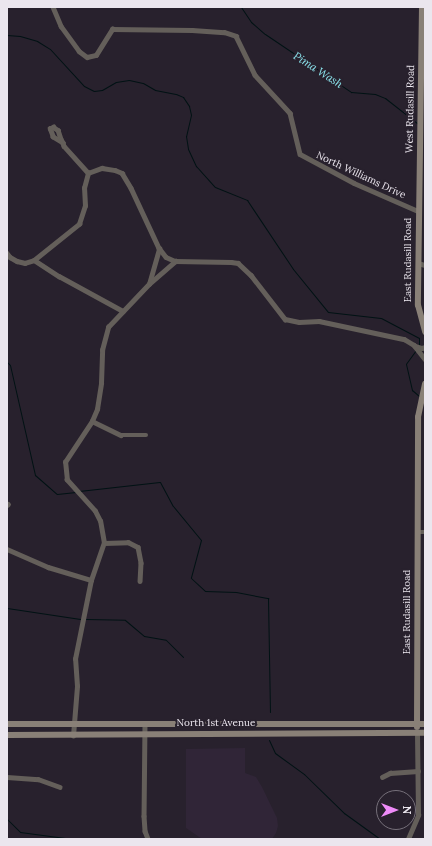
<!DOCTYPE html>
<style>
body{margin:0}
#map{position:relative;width:432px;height:846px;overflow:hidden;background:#28212d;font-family:Lora,serif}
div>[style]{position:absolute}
.built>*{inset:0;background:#302537}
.stream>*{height:1px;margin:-0.5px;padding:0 0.5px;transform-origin:0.5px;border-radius:0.5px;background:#001214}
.street>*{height:4.5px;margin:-2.25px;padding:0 2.25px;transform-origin:2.25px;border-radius:2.25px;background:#645f5a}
.secondary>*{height:6px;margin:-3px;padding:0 3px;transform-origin:3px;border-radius:3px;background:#898077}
span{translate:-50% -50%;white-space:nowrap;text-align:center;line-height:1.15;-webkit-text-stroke:4px #28212d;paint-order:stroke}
.street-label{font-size:10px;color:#ebe6ee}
.water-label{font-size:11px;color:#8ce5ee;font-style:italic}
.frame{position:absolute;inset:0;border:8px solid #ebe6ee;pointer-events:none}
.north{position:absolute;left:376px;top:790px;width:40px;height:40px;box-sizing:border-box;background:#28212d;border:1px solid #76707a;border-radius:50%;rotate:90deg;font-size:11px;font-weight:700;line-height:16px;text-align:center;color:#ebe6ee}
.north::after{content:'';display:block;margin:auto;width:14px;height:18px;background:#ee8bf8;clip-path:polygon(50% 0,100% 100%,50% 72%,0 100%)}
</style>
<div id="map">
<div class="built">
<i style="clip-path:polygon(245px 748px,245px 773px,256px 777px,262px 787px,277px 818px,278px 826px,276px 833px,272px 839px,202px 839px,186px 828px,186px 749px)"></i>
</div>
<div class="stream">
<i style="left:241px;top:7px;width:18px;rotate:56deg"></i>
<i style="left:251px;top:22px;width:18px;rotate:41deg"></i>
<i style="left:265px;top:34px;width:104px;rotate:34deg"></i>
<i style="left:351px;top:92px;width:24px;rotate:5deg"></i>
<i style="left:375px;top:94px;width:11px;rotate:22deg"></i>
<i style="left:385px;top:98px;width:42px;rotate:38.2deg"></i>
<i style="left:7px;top:35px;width:13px;rotate:4deg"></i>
<i style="left:20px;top:36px;width:18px;rotate:16deg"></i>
<i style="left:37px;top:41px;width:15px;rotate:32deg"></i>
<i style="left:50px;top:49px;width:50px;rotate:47.4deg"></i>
<i style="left:84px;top:86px;width:11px;rotate:27deg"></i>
<i style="left:94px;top:91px;width:8px;rotate:-7deg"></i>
<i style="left:102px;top:90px;width:16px;rotate:-30deg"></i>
<i style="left:116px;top:82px;width:13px;rotate:-9deg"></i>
<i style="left:129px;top:80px;width:14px;rotate:12deg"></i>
<i style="left:143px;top:83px;width:14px;rotate:30deg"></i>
<i style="left:155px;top:90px;width:21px;rotate:11deg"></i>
<i style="left:176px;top:94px;width:8px;rotate:23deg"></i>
<i style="left:183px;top:97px;width:11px;rotate:56deg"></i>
<i style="left:189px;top:106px;width:9px;rotate:77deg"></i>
<i style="left:191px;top:115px;width:22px;rotate:103deg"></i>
<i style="left:186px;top:136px;width:13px;rotate:81deg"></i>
<i style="left:188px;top:149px;width:19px;rotate:65deg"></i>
<i style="left:196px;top:166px;width:28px;rotate:48deg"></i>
<i style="left:215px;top:187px;width:35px;rotate:22deg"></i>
<i style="left:247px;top:200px;width:83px;rotate:56.3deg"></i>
<i style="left:293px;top:269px;width:55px;rotate:50.9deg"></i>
<i style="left:328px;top:312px;width:53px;rotate:6.5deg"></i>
<i style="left:381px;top:318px;width:43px;rotate:27.8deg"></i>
<i style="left:419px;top:338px;width:8px;rotate:90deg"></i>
<i style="left:416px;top:350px;width:17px;rotate:126deg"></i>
<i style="left:406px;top:364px;width:27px;rotate:77deg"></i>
<i style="left:412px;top:390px;width:11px;rotate:41deg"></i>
<i style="left:7px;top:362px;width:4px;rotate:45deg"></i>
<i style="left:10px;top:365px;width:113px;rotate:77.2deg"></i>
<i style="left:35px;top:475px;width:29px;rotate:41deg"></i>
<i style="left:57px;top:494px;width:19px;rotate:-6deg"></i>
<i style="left:79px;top:491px;width:81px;rotate:-6.3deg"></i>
<i style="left:160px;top:482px;width:27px;rotate:62deg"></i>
<i style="left:173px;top:506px;width:44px;rotate:50.5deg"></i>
<i style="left:201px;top:540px;width:39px;rotate:105deg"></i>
<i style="left:191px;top:578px;width:19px;rotate:43deg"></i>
<i style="left:205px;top:591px;width:31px;rotate:2deg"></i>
<i style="left:236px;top:592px;width:33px;rotate:11deg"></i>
<i style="left:268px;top:598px;width:114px;rotate:89deg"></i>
<i style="left:7px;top:608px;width:74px;rotate:8.6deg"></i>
<i style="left:86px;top:619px;width:39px;rotate:1deg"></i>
<i style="left:125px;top:620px;width:25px;rotate:40deg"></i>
<i style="left:144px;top:636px;width:22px;rotate:10deg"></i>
<i style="left:166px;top:640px;width:24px;rotate:45deg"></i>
<i style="left:269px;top:740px;width:14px;rotate:65deg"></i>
<i style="left:275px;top:753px;width:36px;rotate:36deg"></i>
<i style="left:304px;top:774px;width:56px;rotate:44.3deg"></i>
<i style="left:344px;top:813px;width:44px;rotate:35.8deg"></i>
<i style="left:7px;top:819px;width:18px;rotate:45deg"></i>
<i style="left:20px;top:832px;width:53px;rotate:7.5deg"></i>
</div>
<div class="street">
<i style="left:53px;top:7px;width:21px;rotate:67deg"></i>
<i style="left:61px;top:26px;width:31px;rotate:54deg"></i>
<i style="left:79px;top:51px;width:10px;rotate:37deg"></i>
<i style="left:87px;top:57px;width:9px;rotate:-13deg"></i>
<i style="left:96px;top:55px;width:31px;rotate:-58deg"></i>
<i style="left:112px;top:29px;width:80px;rotate:0.7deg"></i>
<i style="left:192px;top:30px;width:32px;rotate:4deg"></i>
<i style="left:224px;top:32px;width:13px;rotate:18deg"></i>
<i style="left:236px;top:36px;width:43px;rotate:64deg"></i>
<i style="left:255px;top:75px;width:52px;rotate:47.4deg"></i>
<i style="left:290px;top:113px;width:42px;rotate:76.3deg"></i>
<i style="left:300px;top:154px;width:61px;rotate:28.2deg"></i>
<i style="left:354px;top:183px;width:70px;rotate:23.6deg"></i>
<i style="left:63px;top:143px;width:12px;rotate:-149deg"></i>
<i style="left:53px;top:137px;width:9px;rotate:-111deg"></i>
<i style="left:50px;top:129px;width:4px;rotate:-34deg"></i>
<i style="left:53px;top:127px;width:6px;rotate:31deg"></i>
<i style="left:58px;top:130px;width:9px;rotate:72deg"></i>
<i style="left:61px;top:139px;width:4px;rotate:63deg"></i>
<i style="left:63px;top:143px;width:3px;rotate:72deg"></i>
<i style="left:64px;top:146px;width:36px;rotate:48deg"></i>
<i style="left:7px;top:253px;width:5px;rotate:53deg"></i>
<i style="left:10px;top:257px;width:8px;rotate:30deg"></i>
<i style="left:17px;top:261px;width:8px;rotate:14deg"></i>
<i style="left:25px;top:263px;width:9px;rotate:-18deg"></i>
<i style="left:34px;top:260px;width:58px;rotate:-38.7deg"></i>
<i style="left:79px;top:224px;width:19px;rotate:-72deg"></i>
<i style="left:85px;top:206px;width:18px;rotate:-93deg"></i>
<i style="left:84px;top:188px;width:16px;rotate:-75deg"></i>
<i style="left:88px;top:173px;width:15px;rotate:-20deg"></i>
<i style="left:102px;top:168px;width:13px;rotate:9deg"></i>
<i style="left:115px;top:170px;width:8px;rotate:23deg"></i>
<i style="left:122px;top:173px;width:17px;rotate:59deg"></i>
<i style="left:131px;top:188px;width:66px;rotate:65deg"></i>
<i style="left:159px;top:248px;width:11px;rotate:52deg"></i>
<i style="left:166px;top:257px;width:10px;rotate:24deg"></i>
<i style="left:175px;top:261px;width:56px;rotate:1deg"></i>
<i style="left:231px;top:262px;width:7px;rotate:8deg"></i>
<i style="left:238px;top:263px;width:18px;rotate:43deg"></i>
<i style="left:251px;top:275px;width:56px;rotate:52.3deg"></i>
<i style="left:285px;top:319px;width:14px;rotate:12deg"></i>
<i style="left:299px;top:322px;width:20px;rotate:-3deg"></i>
<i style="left:319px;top:321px;width:87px;rotate:12deg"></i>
<i style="left:404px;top:339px;width:12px;rotate:31deg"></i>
<i style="left:414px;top:345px;width:18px;rotate:52deg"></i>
<i style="left:34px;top:260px;width:30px;rotate:33deg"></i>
<i style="left:59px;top:276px;width:73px;rotate:28.7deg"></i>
<i style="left:418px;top:263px;width:7px;rotate:16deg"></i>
<i style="left:149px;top:284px;width:37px;rotate:-74deg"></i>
<i style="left:415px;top:346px;width:7px;rotate:16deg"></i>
<i style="left:422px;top:348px;width:3px;rotate:-18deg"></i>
<i style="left:92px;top:421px;width:32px;rotate:26deg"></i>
<i style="left:121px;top:435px;width:25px"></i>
<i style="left:7px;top:505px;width:1px;rotate:-45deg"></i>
<i style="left:418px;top:532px;width:7px"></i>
<i style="left:104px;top:543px;width:24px;rotate:-2deg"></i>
<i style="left:128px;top:542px;width:11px;rotate:27deg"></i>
<i style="left:138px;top:547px;width:16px;rotate:79deg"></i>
<i style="left:141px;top:563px;width:18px;rotate:93deg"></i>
<i style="left:7px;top:549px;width:45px;rotate:23.7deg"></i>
<i style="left:48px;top:567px;width:45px;rotate:16.8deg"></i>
<i style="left:145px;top:724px;width:92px;rotate:90.6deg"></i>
<i style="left:144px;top:816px;width:15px;rotate:86deg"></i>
<i style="left:145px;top:831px;width:9px;rotate:69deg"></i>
<i style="left:73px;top:736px;width:50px;rotate:-85.4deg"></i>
<i style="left:77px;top:686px;width:27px;rotate:-94deg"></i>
<i style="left:75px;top:659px;width:81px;rotate:-78.6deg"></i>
<i style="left:91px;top:580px;width:39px;rotate:-71deg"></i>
<i style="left:104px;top:543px;width:22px;rotate:-100deg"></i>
<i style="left:100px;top:521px;width:11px;rotate:-117deg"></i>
<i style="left:95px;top:511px;width:42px;rotate:-132.1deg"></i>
<i style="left:67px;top:480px;width:18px;rotate:-96deg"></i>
<i style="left:65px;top:462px;width:49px;rotate:-56.6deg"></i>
<i style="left:92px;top:421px;width:13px;rotate:-67deg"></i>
<i style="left:97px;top:409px;width:26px;rotate:-81deg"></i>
<i style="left:101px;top:383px;width:33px;rotate:-88deg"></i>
<i style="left:102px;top:350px;width:24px;rotate:-75deg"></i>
<i style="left:108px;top:327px;width:59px;rotate:-46.4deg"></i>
<i style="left:149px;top:284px;width:35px;rotate:-41deg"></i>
<i style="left:7px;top:777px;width:31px;rotate:4deg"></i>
<i style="left:38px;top:779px;width:23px;rotate:20deg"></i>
<i style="left:382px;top:777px;width:9px;rotate:-27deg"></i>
<i style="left:390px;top:773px;width:28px;rotate:-4deg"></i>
<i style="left:408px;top:839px;width:26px;rotate:-67deg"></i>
<i style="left:418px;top:815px;width:82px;rotate:-90.7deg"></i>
</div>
<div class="secondary">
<i style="left:422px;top:7px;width:298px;rotate:90.8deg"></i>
<i style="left:418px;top:305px;width:28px;rotate:75deg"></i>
<i style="left:7px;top:724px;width:418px"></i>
<i style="left:417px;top:727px;width:310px;rotate:-89.8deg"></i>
<i style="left:418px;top:417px;width:34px;rotate:-78deg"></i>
<i style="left:7px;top:735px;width:418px;rotate:-0.3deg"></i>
</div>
<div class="street-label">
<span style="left:410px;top:109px;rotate:-89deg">West Rudasill Road</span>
<span style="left:361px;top:175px;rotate:25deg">North Williams Drive</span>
<span style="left:408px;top:260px;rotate:-90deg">East Rudasill Road</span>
<span style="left:407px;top:612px;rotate:-90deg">East Rudasill Road</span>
<span style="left:216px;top:723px">North 1st Avenue</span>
</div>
<div class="water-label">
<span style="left:318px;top:70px;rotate:33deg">Pima Wash</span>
</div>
<div class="frame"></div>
<div class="north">N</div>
</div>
